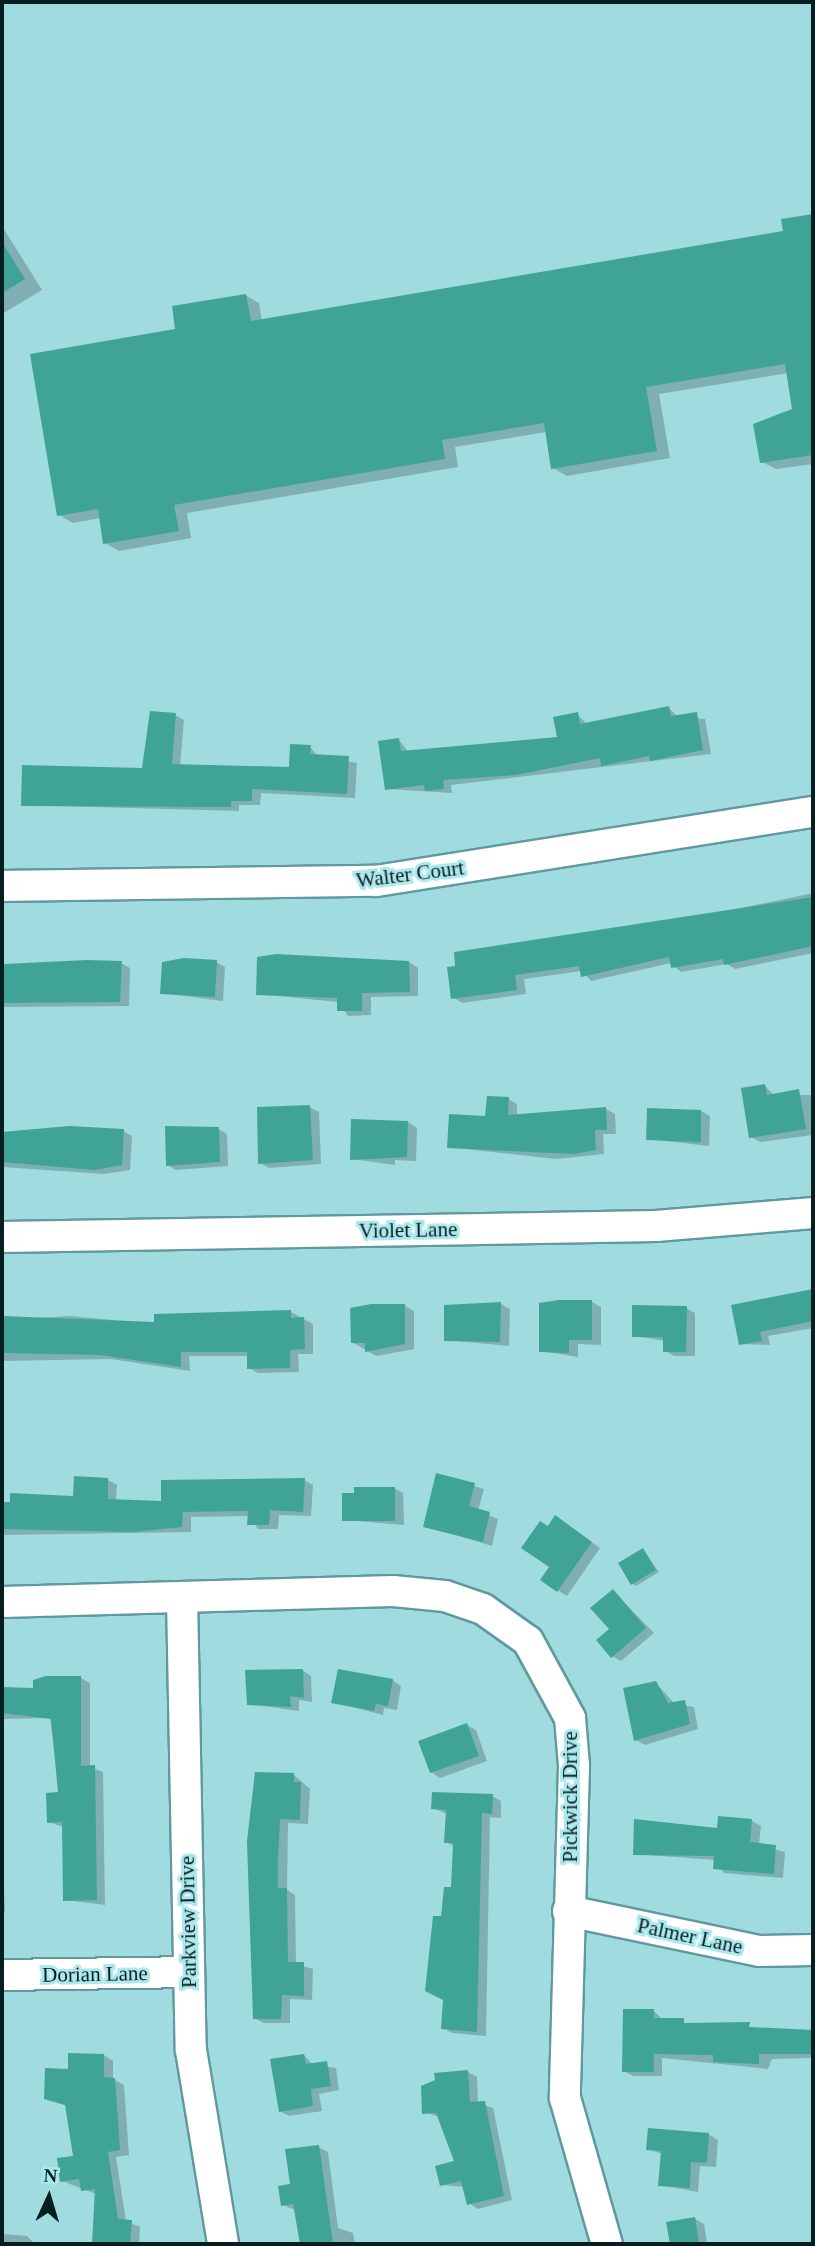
<!DOCTYPE html>
<style>
body{margin:0}
#map{position:relative;width:815px;height:2246px;overflow:hidden;background:#a0dbe0;font-family:"Times New Roman",serif}
div>[style]{position:absolute}
.shadow>*{inset:0;background:#0003}
.building>*{inset:0;background:#3fa496}
.roads{filter:drop-shadow(2px 0 #60999e) drop-shadow(-2px 0 #60999e) drop-shadow(0 2px #60999e) drop-shadow(0 -2px #60999e)}
.minor>*{height:30px;margin:-15px;padding:0 15px;transform-origin:15px;border-radius:15px;background:#fff}
span{translate:-50% -50%;white-space:nowrap;text-align:center;line-height:1.15;-webkit-text-stroke:6px #ade8ed;paint-order:stroke}
.street-label{font-size:21px;color:#061e20}
.frame{position:absolute;inset:0;border:4px solid #061e20;pointer-events:none}
.north{position:absolute;left:14px;top:2162px;width:70px;height:70px;-webkit-text-stroke:5px #ade8ed;paint-order:stroke;rotate:4deg;font-size:19px;font-weight:700;line-height:28px;text-align:center;color:#061e20}
.north::after{content:'';display:block;margin:auto;width:24px;height:32px;background:#061e20;clip-path:polygon(50% 0,100% 100%,50% 72%,0 100%)}
</style>
<div id="map">
<div class="shadow">
<i style="clip-path:polygon(813px 216px,813px 464px,776px 469px,762px 462px,794px 411px,788px 373px,659px 394px,670px 458px,567px 476px,553px 468px,547px 432px,455px 447px,458px 467px,187px 513px,191px 538px,119px 551px,105px 543px,101px 518px,73px 523px,59px 515px,177px 331px,245px 295px,259px 303px,262px 321px,785px 233px,783px 221px)"></i>
<i style="clip-path:polygon(2px 226px,42px 290px,2px 314px)"></i>
<i style="clip-path:polygon(668px 707px,678px 717px,705px 719px,711px 754px,451px 785px,452px 793px,387px 789px,399px 740px,409px 753px,559px 738px,577px 714px,587px 724px)"></i>
<i style="clip-path:polygon(175px 715px,184px 720px,180px 766px,291px 769px,310px 747px,318px 756px,357px 763px,355px 798px,261px 793px,260px 805px,239px 805px,239px 811px,22px 805px,143px 770px)"></i>
<i style="clip-path:polygon(813px 893px,813px 953px,735px 969px,727px 964px,681px 972px,671px 963px,591px 981px,582px 971px,524px 979px,526px 994px,462px 1003px,453px 997px,449px 969px)"></i>
<i style="clip-path:polygon(216px 962px,225px 967px,223px 1001px,162px 993px)"></i>
<i style="clip-path:polygon(409px 962px,418px 968px,418px 996px,371px 997px,371px 1015px,348px 1016px,338px 1002px,258px 994px)"></i>
<i style="clip-path:polygon(121px 963px,130px 968px,129px 1006px,2px 1007px,2px 969px)"></i>
<i style="clip-path:polygon(765px 1086px,774px 1095px,813px 1095px,813px 1135px,760px 1142px,751px 1137px)"></i>
<i style="clip-path:polygon(508px 1099px,517px 1104px,517px 1116px,606px 1109px,615px 1114px,616px 1134px,603px 1134px,604px 1154px,556px 1159px,448px 1147px)"></i>
<i style="clip-path:polygon(309px 1107px,319px 1112px,321px 1164px,269px 1168px,260px 1163px)"></i>
<i style="clip-path:polygon(701px 1111px,710px 1116px,709px 1146px,648px 1139px)"></i>
<i style="clip-path:polygon(408px 1122px,417px 1128px,416px 1161px,395px 1160px,395px 1165px,352px 1159px)"></i>
<i style="clip-path:polygon(218px 1129px,227px 1134px,228px 1166px,176px 1170px,167px 1165px)"></i>
<i style="clip-path:polygon(123px 1131px,132px 1136px,130px 1170px,104px 1174px,2px 1167px,2px 1133px)"></i>
<i style="clip-path:polygon(813px 1291px,813px 1328px,768px 1336px,770px 1345px,740px 1344px,733px 1307px)"></i>
<i style="clip-path:polygon(592px 1302px,601px 1307px,601px 1345px,578px 1344px,578px 1357px,540px 1351px,541px 1304px)"></i>
<i style="clip-path:polygon(501px 1304px,510px 1309px,509px 1346px,446px 1340px)"></i>
<i style="clip-path:polygon(405px 1306px,414px 1311px,414px 1349px,376px 1356px,352px 1342px)"></i>
<i style="clip-path:polygon(686px 1308px,695px 1313px,695px 1356px,674px 1356px,665px 1351px,665px 1341px,634px 1336px)"></i>
<i style="clip-path:polygon(291px 1312px,313px 1324px,313px 1354px,298px 1354px,299px 1372px,258px 1373px,249px 1368px,249px 1356px,189px 1356px,190px 1371px,111px 1359px,2px 1361px,2px 1320px,70px 1316px,156px 1324px)"></i>
<i style="clip-path:polygon(437px 1475px,484px 1489px,478px 1511px,498px 1519px,492px 1546px,425px 1526px)"></i>
<i style="clip-path:polygon(108px 1480px,117px 1485px,116px 1501px,163px 1502px,304px 1480px,313px 1485px,311px 1516px,279px 1515px,278px 1529px,258px 1529px,249px 1516px,191px 1517px,191px 1532px,2px 1535px,2px 1506px,74px 1498px)"></i>
<i style="clip-path:polygon(394px 1488px,403px 1493px,404px 1525px,344px 1520px)"></i>
<i style="clip-path:polygon(565px 1523px,600px 1548px,567px 1596px,542px 1580px,551px 1567px,549px 1528px)"></i>
<i style="clip-path:polygon(643px 1550px,659px 1572px,636px 1586px,633px 1584px)"></i>
<i style="clip-path:polygon(613px 1591px,654px 1633px,621px 1661px,612px 1656px)"></i>
<i style="clip-path:polygon(302px 1670px,311px 1676px,312px 1702px,299px 1700px,299px 1711px,249px 1704px)"></i>
<i style="clip-path:polygon(81px 1678px,90px 1683px,90px 1767px,103px 1772px,105px 1905px,65px 1900px,63px 1827px,49px 1822px,60px 1794px,50px 1718px,2px 1719px,2px 1687px,35px 1690px)"></i>
<i style="clip-path:polygon(392px 1680px,401px 1686px,397px 1710px,384px 1708px,383px 1715px,333px 1702px)"></i>
<i style="clip-path:polygon(656px 1683px,675px 1704px,694px 1707px,698px 1729px,645px 1745px,636px 1740px)"></i>
<i style="clip-path:polygon(467px 1725px,476px 1730px,487px 1761px,440px 1778px,431px 1772px)"></i>
<i style="clip-path:polygon(294px 1775px,310px 1789px,308px 1824px,288px 1823px,287px 1890px,295px 1895px,296px 1964px,313px 1969px,312px 2000px,290px 1999px,290px 2023px,264px 2023px,254px 2018px,249px 1841px)"></i>
<i style="clip-path:polygon(492px 1796px,501px 1801px,501px 1818px,490px 1817px,486px 2036px,452px 2033px,443px 2028px,443px 1918px,453px 1889px,455px 1847px,446px 1842px,447px 1814px,433px 1808px)"></i>
<i style="clip-path:polygon(752px 1821px,761px 1826px,759px 1845px,785px 1852px,783px 1878px,724px 1873px,715px 1860px,635px 1854px)"></i>
<i style="clip-path:polygon(2px 1863px,3px 1864px,5px 1912px,2px 1912px)"></i>
<i style="clip-path:polygon(654px 2011px,663px 2020px,692px 2025px,809px 2032px,813px 2025px,813px 2058px,772px 2059px,768px 2069px,662px 2058px,662px 2076px,633px 2076px,624px 2071px)"></i>
<i style="clip-path:polygon(104px 2055px,113px 2061px,113px 2079px,124px 2085px,129px 2155px,116px 2157px,126px 2221px,140px 2227px,139px 2244px,97px 2244px,96px 2194px,62px 2181px,75px 2158px,67px 2106px,46px 2098px,69px 2070px)"></i>
<i style="clip-path:polygon(304px 2055px,313px 2065px,336px 2068px,339px 2090px,319px 2094px,322px 2111px,289px 2116px,280px 2111px)"></i>
<i style="clip-path:polygon(468px 2072px,477px 2077px,478px 2103px,493px 2108px,512px 2200px,478px 2209px,469px 2203px,465px 2187px,442px 2185px,456px 2162px,439px 2117px,424px 2112px)"></i>
<i style="clip-path:polygon(708px 2134px,718px 2140px,716px 2167px,700px 2166px,698px 2192px,660px 2185px,662px 2154px,648px 2149px)"></i>
<i style="clip-path:polygon(318px 2147px,328px 2152px,338px 2228px,353px 2233px,355px 2244px,302px 2244px,296px 2210px,282px 2205px)"></i>
<i style="clip-path:polygon(695px 2219px,704px 2224px,707px 2242px,729px 2244px,671px 2244px,668px 2223px)"></i>
<i style="clip-path:polygon(2px 2234px,27px 2236px,35px 2244px,2px 2244px)"></i>
</div>
<div class="building">
<i style="clip-path:polygon(813px 214px,813px 455px,760px 463px,753px 424px,792px 409px,785px 364px,646px 387px,657px 451px,551px 469px,544px 423px,442px 440px,445px 459px,174px 505px,179px 531px,103px 544px,98px 509px,57px 516px,30px 354px,175px 329px,172px 306px,246px 294px,251px 321px,783px 231px,781px 219px)"></i>
<i style="clip-path:polygon(2px 242px,25px 279px,2px 293px)"></i>
<i style="clip-path:polygon(669px 706px,671px 716px,697px 712px,703px 750px,650px 761px,649px 756px,601px 766px,600px 758px,516px 775px,443px 780px,444px 789px,425px 791px,424px 785px,385px 790px,378px 741px,399px 738px,401px 751px,557px 737px,553px 717px,578px 712px,580px 724px)"></i>
<i style="clip-path:polygon(150px 711px,176px 713px,172px 764px,289px 767px,290px 744px,311px 745px,310px 754px,349px 756px,347px 794px,252px 789px,252px 801px,231px 801px,231px 807px,21px 806px,22px 765px,142px 768px)"></i>
<i style="clip-path:polygon(813px 897px,813px 946px,724px 965px,723px 959px,671px 968px,669px 957px,581px 977px,579px 966px,515px 975px,517px 990px,451px 999px,447px 967px,455px 966px,454px 952px)"></i>
<i style="clip-path:polygon(276px 954px,409px 961px,410px 992px,362px 993px,362px 1011px,337px 1011px,337px 998px,256px 995px,257px 957px)"></i>
<i style="clip-path:polygon(184px 958px,217px 960px,215px 997px,160px 994px,162px 962px)"></i>
<i style="clip-path:polygon(87px 960px,122px 961px,120px 1002px,2px 1003px,4px 964px)"></i>
<i style="clip-path:polygon(765px 1084px,767px 1095px,799px 1089px,806px 1129px,749px 1138px,741px 1088px)"></i>
<i style="clip-path:polygon(487px 1096px,509px 1097px,508px 1115px,606px 1107px,607px 1130px,595px 1130px,596px 1150px,574px 1154px,447px 1148px,449px 1114px,485px 1116px)"></i>
<i style="clip-path:polygon(310px 1105px,313px 1160px,258px 1164px,257px 1107px)"></i>
<i style="clip-path:polygon(647px 1108px,701px 1110px,701px 1142px,646px 1140px)"></i>
<i style="clip-path:polygon(351px 1119px,408px 1121px,407px 1157px,350px 1160px)"></i>
<i style="clip-path:polygon(69px 1126px,124px 1129px,122px 1165px,94px 1170px,2px 1162px,2px 1132px)"></i>
<i style="clip-path:polygon(165px 1126px,219px 1127px,220px 1162px,166px 1166px)"></i>
<i style="clip-path:polygon(813px 1289px,813px 1321px,760px 1332px,762px 1341px,739px 1345px,731px 1305px)"></i>
<i style="clip-path:polygon(559px 1300px,592px 1300px,592px 1340px,569px 1340px,569px 1353px,539px 1352px,539px 1303px)"></i>
<i style="clip-path:polygon(501px 1302px,500px 1342px,444px 1341px,444px 1305px)"></i>
<i style="clip-path:polygon(371px 1304px,405px 1304px,405px 1344px,365px 1352px,365px 1343px,351px 1343px,350px 1308px)"></i>
<i style="clip-path:polygon(632px 1305px,687px 1306px,686px 1352px,663px 1352px,663px 1337px,632px 1337px)"></i>
<i style="clip-path:polygon(291px 1310px,291px 1318px,304px 1317px,305px 1349px,290px 1350px,290px 1368px,247px 1369px,247px 1352px,181px 1352px,181px 1367px,100px 1355px,2px 1353px,2px 1316px,154px 1322px,154px 1314px)"></i>
<i style="clip-path:polygon(436px 1473px,475px 1483px,469px 1506px,490px 1512px,483px 1542px,423px 1527px)"></i>
<i style="clip-path:polygon(74px 1476px,108px 1478px,108px 1499px,161px 1501px,161px 1480px,305px 1478px,303px 1512px,270px 1510px,269px 1525px,247px 1525px,248px 1511px,183px 1512px,182px 1527px,132px 1532px,2px 1529px,2px 1502px,10px 1502px,10px 1493px,73px 1496px)"></i>
<i style="clip-path:polygon(354px 1487px,395px 1487px,395px 1521px,342px 1521px,342px 1493px,354px 1493px)"></i>
<i style="clip-path:polygon(555px 1515px,592px 1542px,557px 1592px,540px 1580px,549px 1567px,521px 1548px,540px 1521px,548px 1526px)"></i>
<i style="clip-path:polygon(643px 1548px,656px 1570px,631px 1585px,618px 1563px)"></i>
<i style="clip-path:polygon(613px 1589px,646px 1628px,611px 1658px,596px 1640px,609px 1629px,590px 1608px)"></i>
<i style="clip-path:polygon(303px 1669px,304px 1698px,290px 1696px,291px 1707px,247px 1705px,245px 1670px)"></i>
<i style="clip-path:polygon(338px 1669px,393px 1679px,388px 1706px,376px 1704px,374px 1711px,331px 1703px)"></i>
<i style="clip-path:polygon(46px 1676px,81px 1676px,81px 1766px,95px 1765px,97px 1900px,63px 1901px,62px 1822px,47px 1823px,46px 1793px,58px 1792px,51px 1719px,2px 1713px,2px 1687px,33px 1688px,33px 1680px)"></i>
<i style="clip-path:polygon(656px 1681px,668px 1703px,685px 1700px,690px 1724px,634px 1741px,623px 1688px)"></i>
<i style="clip-path:polygon(467px 1723px,479px 1756px,430px 1773px,418px 1741px)"></i>
<i style="clip-path:polygon(255px 1772px,294px 1773px,294px 1782px,301px 1782px,300px 1820px,280px 1819px,278px 1862px,278px 1888px,287px 1888px,288px 1962px,304px 1962px,304px 1996px,282px 1995px,281px 2019px,253px 2019px,247px 1841px)"></i>
<i style="clip-path:polygon(432px 1792px,493px 1794px,492px 1814px,482px 1813px,477px 2032px,441px 2029px,443px 2000px,425px 1991px,433px 1916px,441px 1916px,444px 1887px,451px 1887px,453px 1843px,444px 1843px,446px 1810px,431px 1809px)"></i>
<i style="clip-path:polygon(718px 1816px,752px 1819px,750px 1842px,776px 1845px,774px 1874px,713px 1869px,714px 1856px,633px 1855px,634px 1819px,717px 1828px)"></i>
<i style="clip-path:polygon(623px 2009px,654px 2009px,654px 2018px,684px 2018px,684px 2023px,750px 2022px,749px 2027px,813px 2030px,813px 2054px,759px 2054px,759px 2064px,713px 2062px,713px 2055px,654px 2054px,654px 2072px,622px 2072px)"></i>
<i style="clip-path:polygon(68px 2053px,104px 2054px,104px 2077px,115px 2078px,120px 2150px,108px 2152px,118px 2219px,132px 2220px,130px 2244px,92px 2244px,95px 2189px,81px 2191px,79px 2179px,60px 2182px,57px 2158px,73px 2156px,65px 2105px,44px 2099px,45px 2068px,68px 2069px)"></i>
<i style="clip-path:polygon(304px 2054px,306px 2064px,327px 2061px,331px 2086px,311px 2089px,313px 2106px,279px 2112px,270px 2059px)"></i>
<i style="clip-path:polygon(468px 2070px,470px 2102px,485px 2101px,504px 2196px,467px 2205px,461px 2181px,440px 2186px,435px 2166px,454px 2161px,436px 2113px,422px 2114px,421px 2086px,435px 2080px,434px 2073px)"></i>
<i style="clip-path:polygon(648px 2128px,709px 2133px,707px 2163px,691px 2162px,690px 2188px,658px 2186px,661px 2151px,646px 2150px)"></i>
<i style="clip-path:polygon(319px 2145px,333px 2244px,300px 2244px,293px 2204px,281px 2206px,278px 2186px,290px 2184px,285px 2149px)"></i>
<i style="clip-path:polygon(695px 2217px,699px 2244px,670px 2244px,666px 2222px)"></i>
</div>
<div class="roads">
<div class="minor">
<i style="left:2px;top:886px;width:374px;rotate:-0.8deg"></i>
<i style="left:376px;top:881px;width:442px;rotate:-9deg"></i>
<i style="left:2px;top:1237px;width:654px;rotate:-0.96deg"></i>
<i style="left:656px;top:1226px;width:158px;rotate:-4.7deg"></i>
<i style="left:182px;top:1597px;width:453px;rotate:88.9deg"></i>
<i style="left:191px;top:2050px;width:197px;rotate:80.6deg"></i>
<i style="left:2px;top:1602px;width:391px;rotate:-1.6deg"></i>
<i style="left:393px;top:1591px;width:52px;rotate:5.5deg"></i>
<i style="left:445px;top:1596px;width:40px;rotate:18.9deg"></i>
<i style="left:483px;top:1609px;width:55px;rotate:35.4deg"></i>
<i style="left:528px;top:1641px;width:88px;rotate:61.4deg"></i>
<i style="left:570px;top:1718px;width:48px;rotate:85.2deg"></i>
<i style="left:574px;top:1766px;width:332px;rotate:91.6deg"></i>
<i style="left:565px;top:2098px;width:152px;rotate:74deg"></i>
<i style="left:568px;top:1911px;width:196px;rotate:11.8deg"></i>
<i style="left:760px;top:1951px;width:53px;rotate:-1.1deg"></i>
<i style="left:2px;top:1975px;width:186px;rotate:-0.9deg"></i>
</div>
</div>
<div class="street-label">
<span style="left:410px;top:874px;rotate:-7deg">Walter Court</span>
<span style="left:408px;top:1230px;rotate:-1deg">Violet Lane</span>
<span style="left:570px;top:1797px;rotate:-90deg">Pickwick Drive</span>
<span style="left:188px;top:1922px;rotate:-91deg">Parkview Drive</span>
<span style="left:690px;top:1936px;rotate:12deg">Palmer Lane</span>
<span style="left:95px;top:1974px;rotate:-1deg">Dorian Lane</span>
</div>
<div class="frame"></div>
<div class="north">N</div>
</div>
